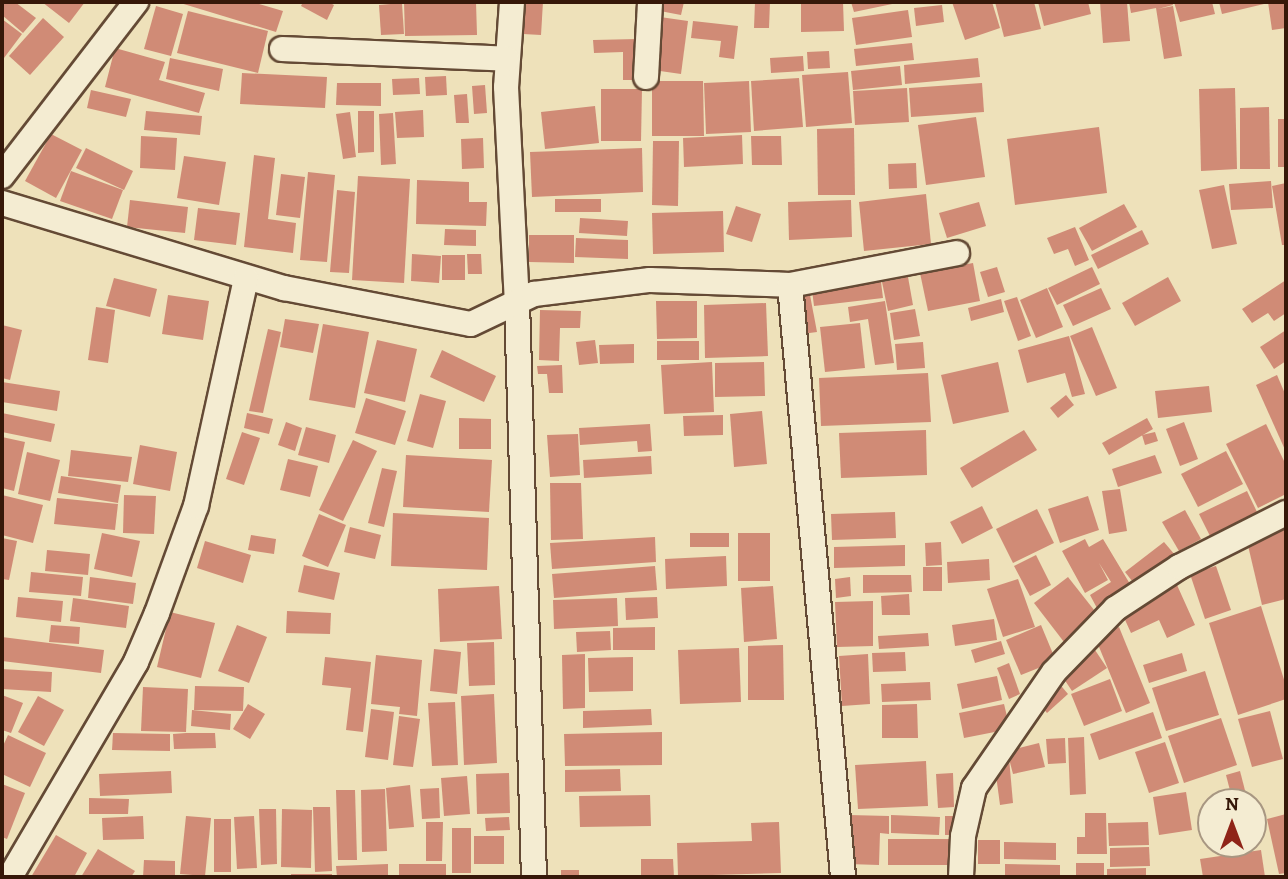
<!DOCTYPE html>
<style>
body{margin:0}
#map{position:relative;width:1288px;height:879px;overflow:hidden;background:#eee1ba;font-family:Alegreya,serif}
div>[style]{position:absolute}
.building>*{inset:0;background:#d08b76}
.roads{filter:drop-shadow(2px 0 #644a35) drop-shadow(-2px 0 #644a35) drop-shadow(0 2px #644a35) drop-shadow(0 -2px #644a35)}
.minor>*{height:24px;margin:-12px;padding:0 12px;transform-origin:12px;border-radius:12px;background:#f4ecd2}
span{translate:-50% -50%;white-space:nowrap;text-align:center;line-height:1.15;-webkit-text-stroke:5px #f4ecd2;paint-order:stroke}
.frame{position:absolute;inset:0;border:4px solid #361809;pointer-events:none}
.north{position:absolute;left:1197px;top:788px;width:70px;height:70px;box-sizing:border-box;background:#f4ecd2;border:2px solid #a89782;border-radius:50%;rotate:0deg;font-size:19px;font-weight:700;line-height:28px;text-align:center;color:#361809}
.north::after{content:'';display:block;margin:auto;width:24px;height:32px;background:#8f2418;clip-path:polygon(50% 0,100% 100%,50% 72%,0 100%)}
</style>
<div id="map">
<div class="building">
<i style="clip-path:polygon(2px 2px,15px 2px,36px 18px,23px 33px,2px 15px)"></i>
<i style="clip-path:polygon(42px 2px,85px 2px,69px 23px)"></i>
<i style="clip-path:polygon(177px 2px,252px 2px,283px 11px,276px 32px)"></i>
<i style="clip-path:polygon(303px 2px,328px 2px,334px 5px,327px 20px,301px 6px)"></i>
<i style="clip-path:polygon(404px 2px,476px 2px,477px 35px,405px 36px)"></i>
<i style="clip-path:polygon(525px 2px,543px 2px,541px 35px,523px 34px)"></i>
<i style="clip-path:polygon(662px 2px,684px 2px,681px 15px,660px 11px)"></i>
<i style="clip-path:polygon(755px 2px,770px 2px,769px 28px,754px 28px)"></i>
<i style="clip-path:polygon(801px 2px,843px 2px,844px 31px,801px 32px)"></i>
<i style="clip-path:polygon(851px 2px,896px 2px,897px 3px,854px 12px)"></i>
<i style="clip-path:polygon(952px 2px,992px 2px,1000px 28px,965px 40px)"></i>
<i style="clip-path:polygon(995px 2px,1034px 2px,1041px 29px,1004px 37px)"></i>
<i style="clip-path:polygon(1038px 2px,1088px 2px,1091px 14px,1044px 26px)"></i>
<i style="clip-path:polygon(1100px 2px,1127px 2px,1130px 41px,1103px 43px)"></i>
<i style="clip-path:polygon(1129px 2px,1172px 2px,1173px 5px,1158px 9px,1173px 6px,1182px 56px,1164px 59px,1156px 8px,1131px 13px)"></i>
<i style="clip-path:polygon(1174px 2px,1212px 2px,1215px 14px,1180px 22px)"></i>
<i style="clip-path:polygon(1219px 2px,1263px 2px,1264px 4px,1222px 14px)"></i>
<i style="clip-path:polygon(1268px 2px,1286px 2px,1286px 28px,1272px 30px)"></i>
<i style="clip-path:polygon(402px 3px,404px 34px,381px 35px,379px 5px)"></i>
<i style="clip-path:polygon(942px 5px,944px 22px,916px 26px,914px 8px)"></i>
<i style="clip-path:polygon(156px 6px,183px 14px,171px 56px,144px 49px)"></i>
<i style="clip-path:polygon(908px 10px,912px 37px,856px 45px,852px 18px)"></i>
<i style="clip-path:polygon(188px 11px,268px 31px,258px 73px,177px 53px)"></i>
<i style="clip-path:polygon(660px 17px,688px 21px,681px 74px,653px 70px)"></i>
<i style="clip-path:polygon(43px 18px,64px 37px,30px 75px,9px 56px)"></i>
<i style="clip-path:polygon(2px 19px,22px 34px,4px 58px,2px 57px)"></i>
<i style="clip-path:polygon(693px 21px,738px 26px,734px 59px,719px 57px,721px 41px,691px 38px)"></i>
<i style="clip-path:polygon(637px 39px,638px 80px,623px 80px,623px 52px,594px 53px,593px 40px)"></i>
<i style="clip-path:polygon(912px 43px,914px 60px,856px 66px,854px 49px)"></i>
<i style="clip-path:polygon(115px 48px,165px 62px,159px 80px,205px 93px,199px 113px,105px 87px)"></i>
<i style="clip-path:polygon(829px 51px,830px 68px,808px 69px,807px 52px)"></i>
<i style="clip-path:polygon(803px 56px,804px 71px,771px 73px,770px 58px)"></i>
<i style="clip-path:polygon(170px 58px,223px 69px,219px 91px,166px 79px)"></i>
<i style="clip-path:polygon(978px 58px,980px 77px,905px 84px,904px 65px)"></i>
<i style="clip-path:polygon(900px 66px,902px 85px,853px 90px,851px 71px)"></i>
<i style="clip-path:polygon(848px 72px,852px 123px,806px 127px,802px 75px)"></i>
<i style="clip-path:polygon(242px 73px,327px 77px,325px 108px,240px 104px)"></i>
<i style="clip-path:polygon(446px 76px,447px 95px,426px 96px,425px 77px)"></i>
<i style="clip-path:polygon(419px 78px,420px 94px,393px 95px,392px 79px)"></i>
<i style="clip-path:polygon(799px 78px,803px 127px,754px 131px,751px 81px)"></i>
<i style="clip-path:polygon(652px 81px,703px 81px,704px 136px,652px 136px)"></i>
<i style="clip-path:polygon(749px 81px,751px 132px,706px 134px,704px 83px)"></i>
<i style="clip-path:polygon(337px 83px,381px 83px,381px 106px,336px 105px)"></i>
<i style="clip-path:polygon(982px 83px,984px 112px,911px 117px,909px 88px)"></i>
<i style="clip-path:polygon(485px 85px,487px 113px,474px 114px,472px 86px)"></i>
<i style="clip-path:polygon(907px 88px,909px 122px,855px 125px,853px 91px)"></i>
<i style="clip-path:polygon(1235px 88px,1237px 169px,1201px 171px,1199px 89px)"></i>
<i style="clip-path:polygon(601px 89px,642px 89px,641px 141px,601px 141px)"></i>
<i style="clip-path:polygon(91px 90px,131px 99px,126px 117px,87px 108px)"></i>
<i style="clip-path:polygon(467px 94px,469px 123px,456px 123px,454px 95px)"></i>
<i style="clip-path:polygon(595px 106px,599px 143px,545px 149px,541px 112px)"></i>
<i style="clip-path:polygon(1269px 107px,1270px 169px,1240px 169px,1240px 108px)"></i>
<i style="clip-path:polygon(423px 110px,424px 137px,397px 138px,395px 112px)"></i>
<i style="clip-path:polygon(146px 111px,202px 116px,200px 135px,144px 130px)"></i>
<i style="clip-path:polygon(358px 111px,374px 111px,374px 152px,358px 153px)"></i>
<i style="clip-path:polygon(350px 112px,356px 157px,343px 159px,336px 114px)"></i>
<i style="clip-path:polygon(393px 113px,396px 164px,381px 165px,379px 114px)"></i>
<i style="clip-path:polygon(976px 117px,985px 177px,926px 185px,918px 125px)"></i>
<i style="clip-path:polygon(1278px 119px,1286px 119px,1286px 167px,1278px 167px)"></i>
<i style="clip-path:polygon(1099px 127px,1107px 193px,1015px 205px,1007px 139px)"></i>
<i style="clip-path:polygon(854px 128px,855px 195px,818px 195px,817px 129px)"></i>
<i style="clip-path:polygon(51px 134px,82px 150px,56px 198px,25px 181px)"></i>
<i style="clip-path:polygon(742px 135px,743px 164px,684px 167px,683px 138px)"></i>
<i style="clip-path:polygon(141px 136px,177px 138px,175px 170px,140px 168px)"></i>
<i style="clip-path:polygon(751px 136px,781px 136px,782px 165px,752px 165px)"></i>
<i style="clip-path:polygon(483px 138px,484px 168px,462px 169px,461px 139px)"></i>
<i style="clip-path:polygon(653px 141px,679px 141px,678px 206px,652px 205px)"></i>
<i style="clip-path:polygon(86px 148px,133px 171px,124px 190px,76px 168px)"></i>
<i style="clip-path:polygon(642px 148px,643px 192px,532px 197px,530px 152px)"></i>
<i style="clip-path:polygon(254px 155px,275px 158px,268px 219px,296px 223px,293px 253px,244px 247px)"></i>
<i style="clip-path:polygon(184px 156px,226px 162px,219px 205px,177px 198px)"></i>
<i style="clip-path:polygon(916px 163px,917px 188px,889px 189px,888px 164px)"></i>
<i style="clip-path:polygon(71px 171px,123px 190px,112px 219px,60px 201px)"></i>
<i style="clip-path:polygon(308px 172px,335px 175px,327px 262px,300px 260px)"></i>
<i style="clip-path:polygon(281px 174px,305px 177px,300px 218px,276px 215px)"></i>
<i style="clip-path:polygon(358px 176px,410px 179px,404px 283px,352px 280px)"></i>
<i style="clip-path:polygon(417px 180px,469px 182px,469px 202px,487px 202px,486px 226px,416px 224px)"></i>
<i style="clip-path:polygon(1271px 181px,1273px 208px,1231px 210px,1229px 184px)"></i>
<i style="clip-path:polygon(1286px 183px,1286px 245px,1282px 245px,1272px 186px)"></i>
<i style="clip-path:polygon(1224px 185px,1237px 244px,1212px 249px,1199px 190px)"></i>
<i style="clip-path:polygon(337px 190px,355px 192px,349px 273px,330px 272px)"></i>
<i style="clip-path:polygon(926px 194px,931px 244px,864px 251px,859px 202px)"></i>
<i style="clip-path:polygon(555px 199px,601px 199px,601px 212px,555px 212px)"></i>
<i style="clip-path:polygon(130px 200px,188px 207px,185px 233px,127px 227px)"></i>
<i style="clip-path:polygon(851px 200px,852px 237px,789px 240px,788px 202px)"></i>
<i style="clip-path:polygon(979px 202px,986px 226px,947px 238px,939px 213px)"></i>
<i style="clip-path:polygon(1124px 204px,1137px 227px,1092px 251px,1079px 228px)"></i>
<i style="clip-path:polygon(736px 206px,761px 214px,752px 242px,726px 234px)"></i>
<i style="clip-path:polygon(198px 208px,240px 213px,236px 245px,194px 240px)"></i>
<i style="clip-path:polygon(723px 211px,724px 252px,653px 254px,652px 213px)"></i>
<i style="clip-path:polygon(580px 218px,628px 221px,627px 236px,579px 233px)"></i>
<i style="clip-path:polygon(1075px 227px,1089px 260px,1075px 266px,1068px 249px,1054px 254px,1047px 238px)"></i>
<i style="clip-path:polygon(445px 229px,476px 230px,476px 246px,444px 245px)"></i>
<i style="clip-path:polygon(1142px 230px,1149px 244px,1098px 269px,1091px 255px)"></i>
<i style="clip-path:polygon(529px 235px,574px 235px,574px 263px,529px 262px)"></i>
<i style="clip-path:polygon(576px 238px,628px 240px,628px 259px,575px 257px)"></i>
<i style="clip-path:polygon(412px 254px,441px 256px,439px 283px,411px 281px)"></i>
<i style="clip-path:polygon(467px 254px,481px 254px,482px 274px,468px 274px)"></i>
<i style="clip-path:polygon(442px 255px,465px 255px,465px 280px,442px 280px)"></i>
<i style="clip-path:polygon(973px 263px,980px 301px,928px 311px,920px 273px)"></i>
<i style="clip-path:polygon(997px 267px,1005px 292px,988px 297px,980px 272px)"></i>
<i style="clip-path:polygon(1092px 267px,1100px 284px,1057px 305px,1048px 288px)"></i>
<i style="clip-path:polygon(908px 277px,913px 305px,888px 311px,882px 282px)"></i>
<i style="clip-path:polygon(1168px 277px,1181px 301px,1135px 326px,1122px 303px)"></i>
<i style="clip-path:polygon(114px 278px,157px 289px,150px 317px,106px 306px)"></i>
<i style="clip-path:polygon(1286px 280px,1286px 313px,1274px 321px,1268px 313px,1252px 323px,1242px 309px)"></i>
<i style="clip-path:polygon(881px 282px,883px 298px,814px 306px,812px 290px)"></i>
<i style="clip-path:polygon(1047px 288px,1063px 327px,1036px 338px,1020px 300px)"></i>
<i style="clip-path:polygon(1101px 288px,1111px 309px,1073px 326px,1063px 305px)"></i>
<i style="clip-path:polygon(168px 295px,209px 301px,203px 340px,162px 334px)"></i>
<i style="clip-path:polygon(810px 295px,817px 332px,802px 334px,796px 298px)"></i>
<i style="clip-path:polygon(1017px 297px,1031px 336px,1018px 341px,1004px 301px)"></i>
<i style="clip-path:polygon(1001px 299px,1004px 312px,971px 321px,968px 308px)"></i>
<i style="clip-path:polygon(656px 301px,697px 301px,697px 338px,657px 339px)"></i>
<i style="clip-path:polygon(885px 301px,894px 363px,875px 365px,868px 319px,850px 322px,848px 307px)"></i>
<i style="clip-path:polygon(766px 303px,768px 356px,705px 358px,704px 305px)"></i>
<i style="clip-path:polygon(96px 307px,115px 310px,108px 363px,88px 360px)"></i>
<i style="clip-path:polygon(915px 309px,920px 336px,894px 340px,890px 313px)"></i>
<i style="clip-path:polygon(540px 310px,581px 311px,580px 328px,560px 328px,559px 361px,539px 360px)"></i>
<i style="clip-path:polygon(285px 319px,319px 324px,313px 353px,280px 347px)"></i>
<i style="clip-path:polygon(860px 323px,865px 368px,825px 372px,820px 327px)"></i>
<i style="clip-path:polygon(323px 324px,369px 332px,355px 408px,309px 400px)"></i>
<i style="clip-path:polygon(2px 325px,22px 330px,10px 380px,2px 378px)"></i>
<i style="clip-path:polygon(1092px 327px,1117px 388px,1096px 396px,1070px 336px)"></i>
<i style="clip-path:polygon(268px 329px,281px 332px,263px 413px,249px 411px)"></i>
<i style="clip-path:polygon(1286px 330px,1286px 361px,1274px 369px,1260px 347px)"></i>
<i style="clip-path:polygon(1069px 336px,1085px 394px,1072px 397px,1065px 373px,1027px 383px,1018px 350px)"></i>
<i style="clip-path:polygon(377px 340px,417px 349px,405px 402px,364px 393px)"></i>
<i style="clip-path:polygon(595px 340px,598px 363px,579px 365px,576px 342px)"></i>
<i style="clip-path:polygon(657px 341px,699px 341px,699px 360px,657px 360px)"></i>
<i style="clip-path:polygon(923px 342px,925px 368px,897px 370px,895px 344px)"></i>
<i style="clip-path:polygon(634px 344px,634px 363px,600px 364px,599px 345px)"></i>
<i style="clip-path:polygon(442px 350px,496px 376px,484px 402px,430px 377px)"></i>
<i style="clip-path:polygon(712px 362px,714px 412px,664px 414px,661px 365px)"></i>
<i style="clip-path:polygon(764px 362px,765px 396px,715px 397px,715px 363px)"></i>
<i style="clip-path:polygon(998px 362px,1009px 412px,953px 424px,941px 375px)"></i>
<i style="clip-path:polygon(562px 365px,563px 393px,549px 393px,547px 374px,538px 374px,537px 366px)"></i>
<i style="clip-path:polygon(928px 373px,931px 422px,821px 426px,819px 378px)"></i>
<i style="clip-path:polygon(1277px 375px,1286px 396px,1286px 452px,1256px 385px)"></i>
<i style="clip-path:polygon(2px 382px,60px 391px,57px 411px,2px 402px)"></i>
<i style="clip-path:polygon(1209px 386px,1212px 412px,1158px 418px,1155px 391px)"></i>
<i style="clip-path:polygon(420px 394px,446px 401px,433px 448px,407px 441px)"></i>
<i style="clip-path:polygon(1066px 395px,1074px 405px,1058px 418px,1050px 408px)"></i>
<i style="clip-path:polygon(366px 398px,406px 411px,395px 445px,355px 433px)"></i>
<i style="clip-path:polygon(762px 411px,767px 464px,734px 467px,730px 414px)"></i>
<i style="clip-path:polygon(2px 413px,55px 424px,51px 442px,2px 432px)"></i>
<i style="clip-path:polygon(247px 413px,273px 419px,269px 434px,244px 428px)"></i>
<i style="clip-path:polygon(723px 415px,723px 435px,684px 436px,683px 416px)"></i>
<i style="clip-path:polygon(459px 418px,491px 419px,491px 449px,459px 449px)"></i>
<i style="clip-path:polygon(1147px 418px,1153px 429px,1109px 455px,1102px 443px)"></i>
<i style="clip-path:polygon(286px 422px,302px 428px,295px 451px,278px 445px)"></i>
<i style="clip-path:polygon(1184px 422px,1198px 459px,1180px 466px,1166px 429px)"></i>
<i style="clip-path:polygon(650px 424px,652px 451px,638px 452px,637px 441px,580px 445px,579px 428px)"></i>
<i style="clip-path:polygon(1266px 424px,1286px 465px,1286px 494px,1258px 508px,1226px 444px)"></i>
<i style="clip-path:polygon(306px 427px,336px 435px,329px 463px,298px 455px)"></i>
<i style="clip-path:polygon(926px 430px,927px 475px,841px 478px,839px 433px)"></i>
<i style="clip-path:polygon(1024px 430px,1037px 450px,972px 488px,960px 468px)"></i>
<i style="clip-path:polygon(242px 432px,260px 438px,244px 485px,226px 479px)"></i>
<i style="clip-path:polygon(1155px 432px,1158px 441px,1145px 445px,1142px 435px)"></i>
<i style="clip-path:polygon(578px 434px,580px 475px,550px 477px,547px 435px)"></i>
<i style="clip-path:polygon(2px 437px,25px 442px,14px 491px,2px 488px)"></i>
<i style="clip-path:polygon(353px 440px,377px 451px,343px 521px,319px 510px)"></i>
<i style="clip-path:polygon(140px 445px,177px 452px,170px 491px,133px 484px)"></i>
<i style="clip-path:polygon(71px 450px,132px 457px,128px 482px,68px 476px)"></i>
<i style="clip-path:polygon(1226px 451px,1243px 484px,1198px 507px,1181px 474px)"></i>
<i style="clip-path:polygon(27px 452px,60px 460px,50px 501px,18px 494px)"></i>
<i style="clip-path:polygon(406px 455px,492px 460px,489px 512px,403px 507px)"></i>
<i style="clip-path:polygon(1155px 455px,1162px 473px,1118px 487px,1112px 469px)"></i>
<i style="clip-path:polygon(651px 456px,652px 474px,584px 478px,583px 460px)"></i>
<i style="clip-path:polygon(288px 459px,318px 466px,310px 497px,280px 490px)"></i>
<i style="clip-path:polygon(382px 468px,397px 471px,384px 527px,368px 523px)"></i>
<i style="clip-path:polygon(61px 476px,121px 485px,118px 503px,58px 493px)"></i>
<i style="clip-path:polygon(550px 483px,581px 483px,583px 539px,551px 540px)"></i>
<i style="clip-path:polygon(1120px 489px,1127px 531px,1109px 534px,1102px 491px)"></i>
<i style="clip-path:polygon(1247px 491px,1257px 512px,1210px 536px,1199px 514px)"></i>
<i style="clip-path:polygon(2px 495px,43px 505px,33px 543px,2px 535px)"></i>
<i style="clip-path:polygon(124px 495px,156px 496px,154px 534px,123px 533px)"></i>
<i style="clip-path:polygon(1088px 496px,1099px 530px,1060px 543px,1048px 509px)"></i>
<i style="clip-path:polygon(57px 498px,118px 504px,115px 530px,54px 524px)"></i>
<i style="clip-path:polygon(982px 506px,993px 528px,962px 544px,950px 522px)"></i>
<i style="clip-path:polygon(1037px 509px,1054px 543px,1013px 563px,996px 529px)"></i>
<i style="clip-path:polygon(1185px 510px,1201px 539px,1179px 551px,1162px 522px)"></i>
<i style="clip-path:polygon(895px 512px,896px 538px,832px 540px,831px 514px)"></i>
<i style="clip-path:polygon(393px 513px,489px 518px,487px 570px,391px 566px)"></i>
<i style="clip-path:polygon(319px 514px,346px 525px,328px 567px,302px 556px)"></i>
<i style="clip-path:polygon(350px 527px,381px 535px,375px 559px,344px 552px)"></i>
<i style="clip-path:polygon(1286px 528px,1286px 599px,1262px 605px,1246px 537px)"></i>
<i style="clip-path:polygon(102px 533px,140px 541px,132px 577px,94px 569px)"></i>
<i style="clip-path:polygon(690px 533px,729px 533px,729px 547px,690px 547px)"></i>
<i style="clip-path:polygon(738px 533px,770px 533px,770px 581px,738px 581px)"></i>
<i style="clip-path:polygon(251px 535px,276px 539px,274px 554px,248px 550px)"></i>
<i style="clip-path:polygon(655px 537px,656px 562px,552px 569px,550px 543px)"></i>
<i style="clip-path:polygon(2px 538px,17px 541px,9px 580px,2px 579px)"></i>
<i style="clip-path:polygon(1085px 539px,1089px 547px,1103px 539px,1133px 589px,1098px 610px,1090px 595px,1111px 582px,1099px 563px,1108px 580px,1085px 593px,1062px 551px)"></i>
<i style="clip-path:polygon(205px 541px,251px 555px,243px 583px,197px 568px)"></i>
<i style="clip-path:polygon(941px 542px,942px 565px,926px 566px,925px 543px)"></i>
<i style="clip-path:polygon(1164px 542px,1175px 555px,1136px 586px,1125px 572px)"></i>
<i style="clip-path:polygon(905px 545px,905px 566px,834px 568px,834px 547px)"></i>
<i style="clip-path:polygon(47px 550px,90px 554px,88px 575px,45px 571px)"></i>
<i style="clip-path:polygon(1036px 555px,1051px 585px,1030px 596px,1014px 566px)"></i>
<i style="clip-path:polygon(726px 556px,727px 586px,666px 589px,665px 559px)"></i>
<i style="clip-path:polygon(989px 559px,990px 580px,948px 583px,947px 562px)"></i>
<i style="clip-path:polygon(304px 565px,340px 573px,334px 600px,298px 592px)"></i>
<i style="clip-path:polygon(655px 566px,657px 590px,554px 598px,552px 574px)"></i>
<i style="clip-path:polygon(1216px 566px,1231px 610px,1205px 619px,1190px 574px)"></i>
<i style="clip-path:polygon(923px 567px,942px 567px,942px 591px,923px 591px)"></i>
<i style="clip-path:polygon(31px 572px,83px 577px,81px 596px,29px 592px)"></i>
<i style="clip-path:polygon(863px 575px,911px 575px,912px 592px,863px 593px)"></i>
<i style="clip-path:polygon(90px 577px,136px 583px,133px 604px,88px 598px)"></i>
<i style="clip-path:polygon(850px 577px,851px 596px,836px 598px,835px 579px)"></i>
<i style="clip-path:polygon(1068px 577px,1098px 615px,1064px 642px,1034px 603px)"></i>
<i style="clip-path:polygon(1018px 579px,1035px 627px,1003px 637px,987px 589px)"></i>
<i style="clip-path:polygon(1177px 585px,1195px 625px,1167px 638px,1159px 620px,1131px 633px,1121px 611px)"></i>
<i style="clip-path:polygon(499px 586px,502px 639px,440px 642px,438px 589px)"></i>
<i style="clip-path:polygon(773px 586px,777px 639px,744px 642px,741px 588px)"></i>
<i style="clip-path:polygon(909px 594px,910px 615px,882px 615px,881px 596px)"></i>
<i style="clip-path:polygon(18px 597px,63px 601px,61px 622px,16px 617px)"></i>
<i style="clip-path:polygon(657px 597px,658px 618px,626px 620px,625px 598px)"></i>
<i style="clip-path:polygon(73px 598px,129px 606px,126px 628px,70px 621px)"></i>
<i style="clip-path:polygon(617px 598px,618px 626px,554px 629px,553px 600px)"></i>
<i style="clip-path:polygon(873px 601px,873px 646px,837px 647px,835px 602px)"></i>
<i style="clip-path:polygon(1261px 606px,1286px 686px,1286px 699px,1238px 715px,1209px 623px)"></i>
<i style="clip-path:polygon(287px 611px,331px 613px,330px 634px,286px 633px)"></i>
<i style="clip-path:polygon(170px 612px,215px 623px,201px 678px,157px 667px)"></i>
<i style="clip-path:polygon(994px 619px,997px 640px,955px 646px,952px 625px)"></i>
<i style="clip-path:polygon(51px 625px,80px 627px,79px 644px,49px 642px)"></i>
<i style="clip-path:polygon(237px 625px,267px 637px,249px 683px,218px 671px)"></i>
<i style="clip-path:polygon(1041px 625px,1056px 661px,1021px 675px,1006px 640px)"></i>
<i style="clip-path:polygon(655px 627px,655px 650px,613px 650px,613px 628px)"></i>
<i style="clip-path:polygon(1119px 627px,1150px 703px,1126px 713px,1095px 637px)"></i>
<i style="clip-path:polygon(610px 631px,611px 650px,577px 652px,576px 632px)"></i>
<i style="clip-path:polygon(928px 633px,929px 646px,879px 649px,878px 636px)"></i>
<i style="clip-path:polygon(2px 637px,104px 650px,101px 673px,2px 661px)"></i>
<i style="clip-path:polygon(1001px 641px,1005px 654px,975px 663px,971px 650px)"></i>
<i style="clip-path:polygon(494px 642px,495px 685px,469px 686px,467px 643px)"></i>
<i style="clip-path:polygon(783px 645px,784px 700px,748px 700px,748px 646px)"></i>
<i style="clip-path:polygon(739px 648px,741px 702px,680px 704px,678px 650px)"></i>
<i style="clip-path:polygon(434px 649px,461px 652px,457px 694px,430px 691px)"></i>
<i style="clip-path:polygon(1095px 650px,1107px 668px,1072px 691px,1060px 673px)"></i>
<i style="clip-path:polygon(905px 652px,906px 671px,873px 672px,872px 653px)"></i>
<i style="clip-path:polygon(1182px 653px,1187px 671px,1149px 683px,1143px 665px)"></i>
<i style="clip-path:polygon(585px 654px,585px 708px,563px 709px,562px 655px)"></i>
<i style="clip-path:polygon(868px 654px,870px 704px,842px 706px,839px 656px)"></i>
<i style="clip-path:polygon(376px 655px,422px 660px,417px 716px,399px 714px,400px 707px,371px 704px)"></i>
<i style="clip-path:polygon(325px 657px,371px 662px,363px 732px,346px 730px,351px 688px,322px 685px)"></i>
<i style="clip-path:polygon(633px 657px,633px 691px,589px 692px,588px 658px)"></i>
<i style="clip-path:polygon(1009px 663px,1020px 694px,1009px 699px,997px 668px)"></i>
<i style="clip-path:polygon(2px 669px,52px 672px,51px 692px,2px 689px)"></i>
<i style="clip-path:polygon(1205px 671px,1219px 715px,1166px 731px,1152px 688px)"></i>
<i style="clip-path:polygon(997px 676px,1002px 700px,962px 709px,957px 684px)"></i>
<i style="clip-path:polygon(1110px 679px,1122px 711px,1084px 726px,1071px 694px)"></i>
<i style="clip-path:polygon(1057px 681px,1068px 694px,1047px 713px,1036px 700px)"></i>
<i style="clip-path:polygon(930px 682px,931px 700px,882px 702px,881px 684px)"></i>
<i style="clip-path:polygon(195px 686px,244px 687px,243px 711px,194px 710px)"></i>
<i style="clip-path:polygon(143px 687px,188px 689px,186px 732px,141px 731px)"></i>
<i style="clip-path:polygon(494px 694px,497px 763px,464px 765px,461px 696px)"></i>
<i style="clip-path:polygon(2px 695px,23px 703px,11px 733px,2px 730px)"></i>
<i style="clip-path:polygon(38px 696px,64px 710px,44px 746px,18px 732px)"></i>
<i style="clip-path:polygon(455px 702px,458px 765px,432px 766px,428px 703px)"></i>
<i style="clip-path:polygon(248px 704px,265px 714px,250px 739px,233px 729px)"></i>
<i style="clip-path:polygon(917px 704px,918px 738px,882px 738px,882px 705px)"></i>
<i style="clip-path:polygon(1004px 704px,1010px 729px,964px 738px,959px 713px)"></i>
<i style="clip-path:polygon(371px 709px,394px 712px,388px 760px,365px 757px)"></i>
<i style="clip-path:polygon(651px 709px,652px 725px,583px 728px,583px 711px)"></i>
<i style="clip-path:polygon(192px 710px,231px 714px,230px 730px,191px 726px)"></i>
<i style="clip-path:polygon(1270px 711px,1283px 759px,1252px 767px,1238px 719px)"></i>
<i style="clip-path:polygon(1153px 712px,1162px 738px,1099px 760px,1090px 734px)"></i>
<i style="clip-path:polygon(399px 716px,420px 719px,413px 767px,393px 765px)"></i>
<i style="clip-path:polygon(1221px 718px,1237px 765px,1184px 783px,1168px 736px)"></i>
<i style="clip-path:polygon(662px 732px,662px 765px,565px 766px,564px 734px)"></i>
<i style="clip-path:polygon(113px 733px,170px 734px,170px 751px,112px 750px)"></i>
<i style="clip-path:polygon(186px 733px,215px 733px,216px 748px,174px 749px,173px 734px)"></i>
<i style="clip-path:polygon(8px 735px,46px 753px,30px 787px,2px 774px,2px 748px)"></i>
<i style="clip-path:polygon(1084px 737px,1086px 794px,1070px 795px,1068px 738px)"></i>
<i style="clip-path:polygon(1065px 738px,1066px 763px,1048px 764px,1046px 739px)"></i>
<i style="clip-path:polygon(1165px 742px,1179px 783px,1149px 793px,1135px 752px)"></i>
<i style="clip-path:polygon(1039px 743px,1045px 767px,1013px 774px,1007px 751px)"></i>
<i style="clip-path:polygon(1009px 758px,1013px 803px,1000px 805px,994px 760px)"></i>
<i style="clip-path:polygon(926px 761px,928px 806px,858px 809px,855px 765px)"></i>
<i style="clip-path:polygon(620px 769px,621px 791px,565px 792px,565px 770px)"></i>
<i style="clip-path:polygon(171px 771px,172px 793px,100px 796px,99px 774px)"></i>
<i style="clip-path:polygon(1240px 771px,1248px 802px,1233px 802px,1226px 775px)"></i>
<i style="clip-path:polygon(509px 773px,510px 813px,477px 814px,476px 774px)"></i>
<i style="clip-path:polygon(953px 773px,954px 807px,938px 808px,936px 774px)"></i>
<i style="clip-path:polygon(467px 776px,470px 814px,444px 816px,441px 778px)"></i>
<i style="clip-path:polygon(2px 784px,25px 793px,7px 839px,2px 837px)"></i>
<i style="clip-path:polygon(410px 785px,414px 827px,389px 829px,386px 788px)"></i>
<i style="clip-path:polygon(439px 788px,440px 818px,422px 819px,420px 789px)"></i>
<i style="clip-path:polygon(385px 789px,387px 851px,362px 852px,361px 790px)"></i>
<i style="clip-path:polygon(336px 790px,355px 790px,357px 860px,338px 860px)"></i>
<i style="clip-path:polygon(1186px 792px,1192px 830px,1159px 835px,1153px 797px)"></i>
<i style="clip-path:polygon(650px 795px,651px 826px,580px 827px,579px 796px)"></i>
<i style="clip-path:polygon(89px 798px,129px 799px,128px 814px,89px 814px)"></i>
<i style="clip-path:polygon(313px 807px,330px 807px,332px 871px,315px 872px)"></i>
<i style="clip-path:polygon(259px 809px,276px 809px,277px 864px,261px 865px)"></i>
<i style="clip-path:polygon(282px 809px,312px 810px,311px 868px,281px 867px)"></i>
<i style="clip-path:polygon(1085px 813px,1106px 813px,1107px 854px,1077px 854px,1077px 837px,1085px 837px)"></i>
<i style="clip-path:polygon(1211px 814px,1211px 828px,1201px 831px,1198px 817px)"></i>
<i style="clip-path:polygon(1286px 814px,1286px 873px,1279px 874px,1267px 819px)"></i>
<i style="clip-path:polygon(849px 815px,889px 816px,889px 834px,880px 833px,879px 865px,848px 864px)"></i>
<i style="clip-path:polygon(891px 815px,940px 817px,939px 835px,891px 833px)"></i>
<i style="clip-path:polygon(143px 816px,144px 839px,103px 840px,102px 818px)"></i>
<i style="clip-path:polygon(186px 816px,211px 818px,205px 876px,180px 874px)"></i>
<i style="clip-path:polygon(254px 816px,257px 868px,237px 869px,234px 817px)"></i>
<i style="clip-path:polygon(945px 816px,956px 816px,956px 835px,945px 835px)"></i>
<i style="clip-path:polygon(509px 817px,510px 830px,486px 831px,485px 818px)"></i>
<i style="clip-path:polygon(214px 819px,231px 819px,231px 872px,214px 872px)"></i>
<i style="clip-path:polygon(426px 822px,443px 822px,442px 861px,426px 861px)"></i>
<i style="clip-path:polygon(779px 822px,781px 873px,678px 876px,677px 843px,752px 841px,751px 823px)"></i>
<i style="clip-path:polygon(1148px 822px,1149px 845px,1109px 846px,1108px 823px)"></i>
<i style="clip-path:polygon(452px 828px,471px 828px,471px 873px,452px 873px)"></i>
<i style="clip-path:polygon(56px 835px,87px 853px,74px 877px,31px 877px)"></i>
<i style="clip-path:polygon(474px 836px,504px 836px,504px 864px,474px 864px)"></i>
<i style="clip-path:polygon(888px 839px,951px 839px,951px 865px,888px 865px)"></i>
<i style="clip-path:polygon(978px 840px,1000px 840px,1000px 864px,978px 864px)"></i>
<i style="clip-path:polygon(1004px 842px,1056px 843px,1056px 860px,1004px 859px)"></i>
<i style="clip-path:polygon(1149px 847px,1150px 866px,1110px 867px,1110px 848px)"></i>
<i style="clip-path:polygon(98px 849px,135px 871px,131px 877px,81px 877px)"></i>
<i style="clip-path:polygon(1261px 850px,1265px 877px,1203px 877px,1200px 859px)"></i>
<i style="clip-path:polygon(641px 859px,673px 859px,674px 877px,641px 877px)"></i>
<i style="clip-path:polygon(144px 860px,175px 861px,175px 877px,143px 877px)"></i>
<i style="clip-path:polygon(1076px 863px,1104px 863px,1104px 877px,1076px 877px)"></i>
<i style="clip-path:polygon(388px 864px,388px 877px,337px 877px,336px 866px)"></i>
<i style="clip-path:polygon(399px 864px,446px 864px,446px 877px,399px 877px)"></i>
<i style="clip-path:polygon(1005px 864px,1060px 865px,1060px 877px,1005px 877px)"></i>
<i style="clip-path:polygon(1146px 868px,1146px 877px,1107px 877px,1107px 869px)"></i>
<i style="clip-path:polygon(561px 870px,579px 870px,579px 877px,561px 877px)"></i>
<i style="clip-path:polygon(291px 874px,332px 874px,332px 877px,291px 877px)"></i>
</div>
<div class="roads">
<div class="minor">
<i style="left:512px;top:2px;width:85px;rotate:94deg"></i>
<i style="left:506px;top:87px;width:215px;rotate:87.1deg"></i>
<i style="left:517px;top:302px;width:575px;rotate:88.31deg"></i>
<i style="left:282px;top:49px;width:225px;rotate:2.5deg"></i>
<i style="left:646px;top:77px;width:75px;rotate:-86.9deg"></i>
<i style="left:2px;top:176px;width:220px;rotate:-52.4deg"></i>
<i style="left:2px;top:203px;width:295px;rotate:16.8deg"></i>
<i style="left:284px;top:288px;width:190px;rotate:10.9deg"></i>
<i style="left:471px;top:324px;width:70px;rotate:-25.5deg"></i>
<i style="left:534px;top:294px;width:117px;rotate:-6.9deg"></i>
<i style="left:650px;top:280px;width:140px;rotate:2deg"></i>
<i style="left:790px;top:285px;width:170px;rotate:-10.8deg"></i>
<i style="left:790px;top:285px;width:594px;rotate:84.88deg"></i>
<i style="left:10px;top:877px;width:249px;rotate:-59.6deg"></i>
<i style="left:136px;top:662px;width:53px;rotate:-66.8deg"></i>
<i style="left:157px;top:613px;width:114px;rotate:-70deg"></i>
<i style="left:196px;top:506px;width:233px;rotate:-77.6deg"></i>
<i style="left:961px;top:877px;width:41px;rotate:-87.2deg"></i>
<i style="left:963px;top:836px;width:49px;rotate:-77.1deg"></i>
<i style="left:974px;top:788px;width:141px;rotate:-55.4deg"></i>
<i style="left:1054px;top:672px;width:88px;rotate:-45.9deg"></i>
<i style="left:1115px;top:609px;width:77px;rotate:-33.3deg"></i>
<i style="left:1179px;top:567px;width:120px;rotate:-26.8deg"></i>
</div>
</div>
<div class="frame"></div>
<div class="north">N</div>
</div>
